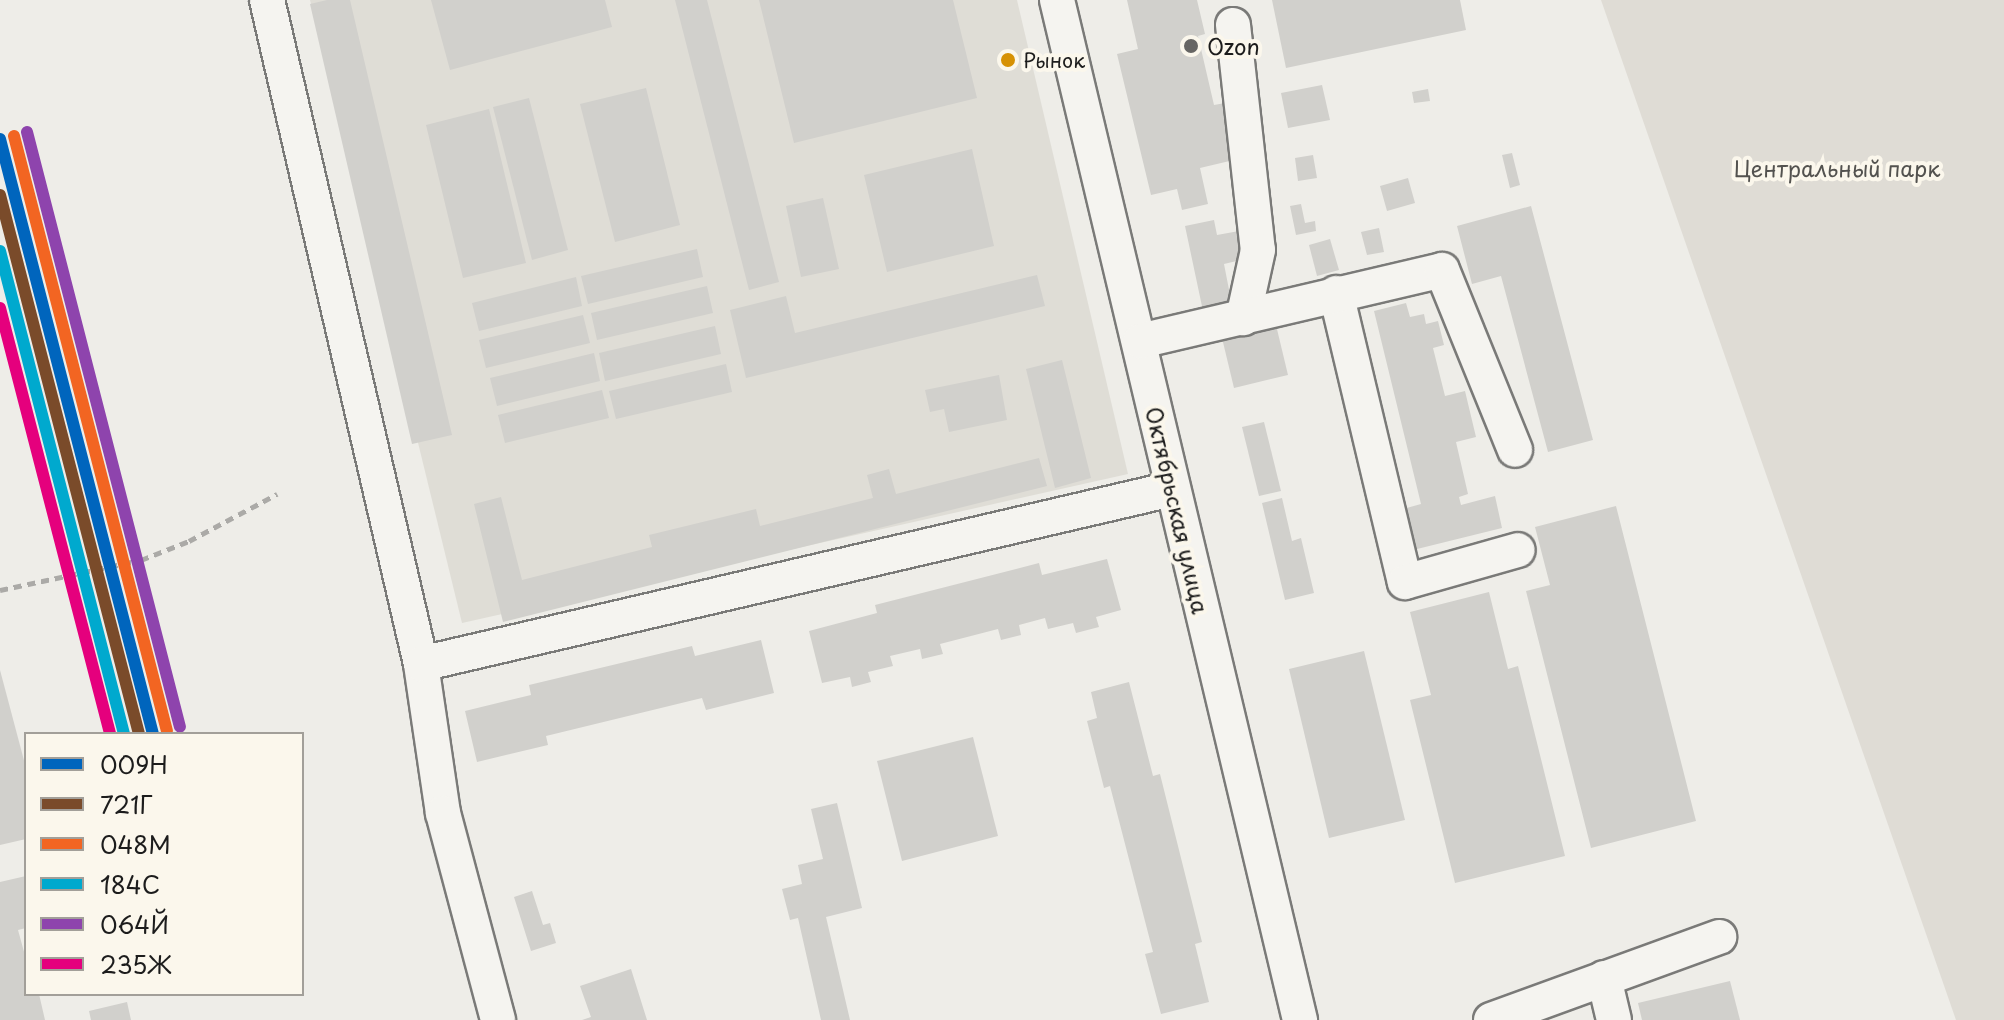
<!DOCTYPE html>
<meta charset="utf-8">
<style>
body{margin:0}
#map{position:relative;width:2004px;height:1020px;overflow:hidden;background:#eeede8;font-family:"Playpen Sans",sans-serif}
div>[style]{position:absolute}
.built>*{inset:0;background:#dfddd6}
.green>*{inset:0;background:#dfdcd5}
.building>*{inset:0;background:#d1d0cc}
.path>*{height:5px;margin-top:-2.5px;transform-origin:0;background:repeating-linear-gradient(90deg,#abaaa7 0 8px,transparent 0 14px)}
.roads{filter:drop-shadow(2px 0 #7a7a78) drop-shadow(-2px 0 #7a7a78) drop-shadow(0 2px #7a7a78) drop-shadow(0 -2px #7a7a78)}
.minor>*{height:34px;margin:-17px;padding:0 17px;transform-origin:17px;border-radius:17px;background:#f5f4f0}
.rail-1>*{height:12px;margin:-6px;padding:0 6px;transform-origin:6px;border-radius:6px;background:#0065bd}
.rail-2>*{height:12px;margin:-6px;padding:0 6px;transform-origin:6px;border-radius:6px;background:#7a4b2a}
.rail-3>*{height:12px;margin:-6px;padding:0 6px;transform-origin:6px;border-radius:6px;background:#f26522}
.rail-4>*{height:12px;margin:-6px;padding:0 6px;transform-origin:6px;border-radius:6px;background:#00a9ce}
.rail-5>*{height:12px;margin:-6px;padding:0 6px;transform-origin:6px;border-radius:6px;background:#8e44ad}
.rail-6>*{height:12px;margin:-6px;padding:0 6px;transform-origin:6px;border-radius:6px;background:#e5007d}
.dots>*{width:22px;height:22px;translate:-50% -50%;box-sizing:border-box;border:4px solid #fbf7ec;border-radius:50%}
span{translate:-50% -50%;white-space:nowrap;text-align:center;line-height:1.15;-webkit-text-stroke:8px #fbf7ec;paint-order:stroke}
.bus-label{font-size:20px;color:#1c1c1c}
.left{translate:0 -50%;text-align:left}
.poi-label{font-size:22px;color:#1c1c1c}
.park-label{font-size:22px;color:#53524f}
.street-label{font-size:22px;color:#1c1c1c}
.legend{position:absolute;left:24px;top:732px;width:280px;height:264px;box-sizing:border-box;background:#fbf7ec;border:2px solid #a29f99;margin:0;padding:10px 14px;list-style:none;font-size:24px;color:#1c1c1c}
.legend li{display:flex;align-items:center;gap:16px;height:40px}
.legend b{width:40px;border:2px solid #a29f99}
</style>
<div id="map">
<div class="built">
<i style="clip-path:polygon(310px 0,1017px 0,1128px 474px,462px 623px)"></i>
</div>
<div class="green">
<i style="clip-path:polygon(1601px 0,2004px 0,2004px 1020px,1956px 1020px)"></i>
</div>
<div class="building">
<i style="clip-path:polygon(327px 0,350px 0,452px 435px,412px 444px,310px 4px)"></i>
<i style="clip-path:polygon(431px 0,605px 0,612px 27px,450px 70px)"></i>
<i style="clip-path:polygon(675px 0,707px 0,779px 282px,749px 290px)"></i>
<i style="clip-path:polygon(759px 0,953px 0,977px 98px,794px 143px)"></i>
<i style="clip-path:polygon(1127px 0,1197px 0,1205px 34px,1198px 36px,1214px 105px,1225px 103px,1238px 159px,1200px 168px,1208px 204px,1182px 210px,1177px 189px,1151px 195px,1117px 54px,1138px 49px)"></i>
<i style="clip-path:polygon(1272px 0,1460px 0,1466px 30px,1286px 68px)"></i>
<i style="clip-path:polygon(1322px 85px,1330px 120px,1288px 128px,1281px 93px)"></i>
<i style="clip-path:polygon(646px 88px,680px 225px,615px 242px,580px 104px)"></i>
<i style="clip-path:polygon(1428px 89px,1430px 101px,1414px 103px,1412px 92px)"></i>
<i style="clip-path:polygon(529px 98px,568px 250px,532px 260px,493px 107px)"></i>
<i style="clip-path:polygon(489px 109px,526px 263px,463px 278px,426px 125px)"></i>
<i style="clip-path:polygon(972px 149px,994px 246px,887px 272px,864px 175px)"></i>
<i style="clip-path:polygon(1512px 153px,1520px 185px,1510px 188px,1502px 155px)"></i>
<i style="clip-path:polygon(1313px 155px,1317px 178px,1298px 181px,1295px 158px)"></i>
<i style="clip-path:polygon(1408px 178px,1415px 203px,1387px 211px,1380px 186px)"></i>
<i style="clip-path:polygon(823px 198px,839px 269px,801px 277px,786px 206px)"></i>
<i style="clip-path:polygon(1301px 204px,1305px 223px,1315px 221px,1316px 231px,1296px 235px,1290px 206px)"></i>
<i style="clip-path:polygon(1531px 206px,1593px 440px,1548px 452px,1501px 276px,1472px 284px,1457px 226px)"></i>
<i style="clip-path:polygon(1214px 220px,1217px 235px,1239px 231px,1245px 259px,1224px 264px,1232px 305px,1203px 311px,1185px 226px)"></i>
<i style="clip-path:polygon(1379px 228px,1384px 252px,1367px 255px,1361px 232px)"></i>
<i style="clip-path:polygon(1330px 239px,1339px 270px,1317px 276px,1309px 245px)"></i>
<i style="clip-path:polygon(697px 249px,703px 277px,588px 304px,581px 276px)"></i>
<i style="clip-path:polygon(1037px 275px,1045px 306px,746px 378px,730px 310px,786px 296px,795px 333px)"></i>
<i style="clip-path:polygon(576px 277px,582px 306px,479px 331px,472px 303px)"></i>
<i style="clip-path:polygon(707px 286px,713px 313px,597px 340px,591px 313px)"></i>
<i style="clip-path:polygon(1406px 303px,1410px 317px,1424px 314px,1426px 324px,1438px 321px,1444px 345px,1433px 348px,1445px 396px,1465px 391px,1476px 437px,1456px 442px,1468px 494px,1459px 497px,1461px 505px,1495px 496px,1502px 528px,1413px 550px,1403px 509px,1421px 504px,1374px 311px)"></i>
<i style="clip-path:polygon(583px 315px,590px 343px,486px 368px,479px 340px)"></i>
<i style="clip-path:polygon(1276px 325px,1288px 375px,1234px 388px,1222px 338px)"></i>
<i style="clip-path:polygon(715px 326px,721px 354px,605px 381px,599px 353px)"></i>
<i style="clip-path:polygon(594px 353px,600px 381px,497px 406px,490px 378px)"></i>
<i style="clip-path:polygon(1062px 360px,1091px 478px,1055px 488px,1026px 369px)"></i>
<i style="clip-path:polygon(726px 364px,732px 392px,616px 419px,609px 391px)"></i>
<i style="clip-path:polygon(999px 375px,1007px 420px,949px 432px,944px 409px,930px 412px,925px 390px)"></i>
<i style="clip-path:polygon(602px 390px,609px 418px,505px 443px,498px 415px)"></i>
<i style="clip-path:polygon(1264px 422px,1281px 491px,1259px 496px,1242px 427px)"></i>
<i style="clip-path:polygon(1039px 458px,1047px 486px,503px 622px,474px 504px,501px 497px,522px 580px,652px 547px,649px 535px,756px 509px,760px 526px,873px 498px,867px 475px,889px 469px,896px 494px)"></i>
<i style="clip-path:polygon(1282px 498px,1292px 541px,1301px 538px,1314px 593px,1285px 600px,1262px 503px)"></i>
<i style="clip-path:polygon(1616px 506px,1696px 821px,1591px 848px,1526px 591px,1550px 585px,1535px 527px)"></i>
<i style="clip-path:polygon(1107px 559px,1121px 610px,1096px 617px,1099px 627px,1076px 633px,1073px 623px,1048px 629px,1045px 618px,1019px 625px,1021px 635px,1001px 640px,998px 629px,940px 644px,943px 654px,922px 659px,920px 649px,890px 656px,893px 666px,868px 672px,871px 682px,852px 687px,850px 677px,822px 683px,809px 631px,877px 613px,875px 605px,1039px 563px,1042px 575px)"></i>
<i style="clip-path:polygon(1489px 592px,1508px 669px,1518px 666px,1565px 856px,1455px 883px,1410px 700px,1431px 695px,1410px 612px)"></i>
<i style="clip-path:polygon(761px 640px,774px 693px,706px 710px,702px 698px,546px 736px,548px 745px,477px 762px,465px 711px,531px 695px,529px 685px,692px 646px,695px 656px)"></i>
<i style="clip-path:polygon(1364px 651px,1405px 820px,1329px 838px,1289px 669px)"></i>
<i style="clip-path:polygon(0 670px,26px 768px,26px 839px,0 845px)"></i>
<i style="clip-path:polygon(1129px 682px,1153px 776px,1160px 774px,1202px 942px,1195px 944px,1209px 1002px,1161px 1014px,1145px 954px,1153px 952px,1110px 786px,1104px 788px,1087px 721px,1097px 718px,1091px 692px)"></i>
<i style="clip-path:polygon(973px 737px,998px 836px,902px 861px,877px 761px)"></i>
<i style="clip-path:polygon(837px 803px,862px 908px,826px 917px,850px 1020px,821px 1020px,798px 918px,790px 920px,782px 889px,802px 884px,798px 865px,823px 859px,811px 809px)"></i>
<i style="clip-path:polygon(26px 876px,26px 928px,18px 930px,26px 959px,26px 994px,39px 994px,45px 1020px,0 1020px,0 882px)"></i>
<i style="clip-path:polygon(532px 891px,543px 925px,550px 923px,556px 943px,531px 951px,514px 897px)"></i>
<i style="clip-path:polygon(631px 969px,647px 1020px,582px 1020px,591px 1017px,580px 986px)"></i>
<i style="clip-path:polygon(1730px 981px,1740px 1020px,1642px 1020px,1638px 1003px)"></i>
<i style="clip-path:polygon(127px 1002px,131px 1020px,91px 1020px,89px 1011px)"></i>
</div>
<div class="path">
<i style="left:0;top:590px;width:144px;rotate:-12deg"></i>
<i style="left:141px;top:560px;width:52px;rotate:-21.6deg"></i>
<i style="left:189px;top:541px;width:100px;rotate:-28.1deg"></i>
</div>
<div class="roads">
<div class="minor">
<i style="left:267px;top:0;width:682px;rotate:76.94deg"></i>
<i style="left:421px;top:664px;width:151px;rotate:81.6deg"></i>
<i style="left:443px;top:813px;width:214px;rotate:75.1deg"></i>
<i style="left:1057px;top:0;width:1049px;rotate:76.6deg"></i>
<i style="left:1233px;top:25px;width:226px;rotate:83.7deg"></i>
<i style="left:1258px;top:250px;width:70px;rotate:102.4deg"></i>
<i style="left:1336px;top:293px;width:297px;rotate:76.6deg"></i>
<i style="left:1405px;top:582px;width:117px;rotate:-15.8deg"></i>
<i style="left:1140px;top:341px;width:310px;rotate:-13.2deg"></i>
<i style="left:1442px;top:270px;width:194px;rotate:67.9deg"></i>
<i style="left:421px;top:664px;width:771px;rotate:-13.12deg"></i>
<i style="left:1604px;top:978px;width:43px;rotate:76.6deg"></i>
<i style="left:1491px;top:1020px;width:243px;rotate:-20deg"></i>
</div>
</div>
<div class="rail-1">
<i style="left:0;top:139px;width:614px;rotate:75.58deg"></i>
</div>
<div class="rail-2">
<i style="left:0;top:195px;width:557px;rotate:75.54deg"></i>
</div>
<div class="rail-3">
<i style="left:14px;top:136px;width:614px;rotate:75.58deg"></i>
</div>
<div class="rail-4">
<i style="left:0;top:251px;width:499px;rotate:75.6deg"></i>
</div>
<div class="rail-5">
<i style="left:27px;top:132px;width:614px;rotate:75.58deg"></i>
</div>
<div class="rail-6">
<i style="left:0;top:308px;width:440px;rotate:75.5deg"></i>
</div>
<div class="dots">
<i style="left:1191px;top:46px;background:#666563"></i>
<i style="left:1008px;top:60px;background:#d69104"></i>
</div>
<div class="bus-label">
<span class="left" style="left:1023px;top:60px">Рынок</span>
</div>
<div class="poi-label">
<span class="left" style="left:1207px;top:46px">Ozon</span>
</div>
<div class="park-label">
<span style="left:1837px;top:168px">Центральный парк</span>
</div>
<div class="street-label">
<span style="left:1178px;top:510px;rotate:77deg">Октябрьская улица</span>
</div>
<ul class="legend">
<li><b style="height:10px;background:#0065bd"></b>009Н</li>
<li><b style="height:10px;background:#7a4b2a"></b>721Г</li>
<li><b style="height:10px;background:#f26522"></b>048М</li>
<li><b style="height:10px;background:#00a9ce"></b>184С</li>
<li><b style="height:10px;background:#8e44ad"></b>064Й</li>
<li><b style="height:10px;background:#e5007d"></b>235Ж</li>
</ul>
</div>
